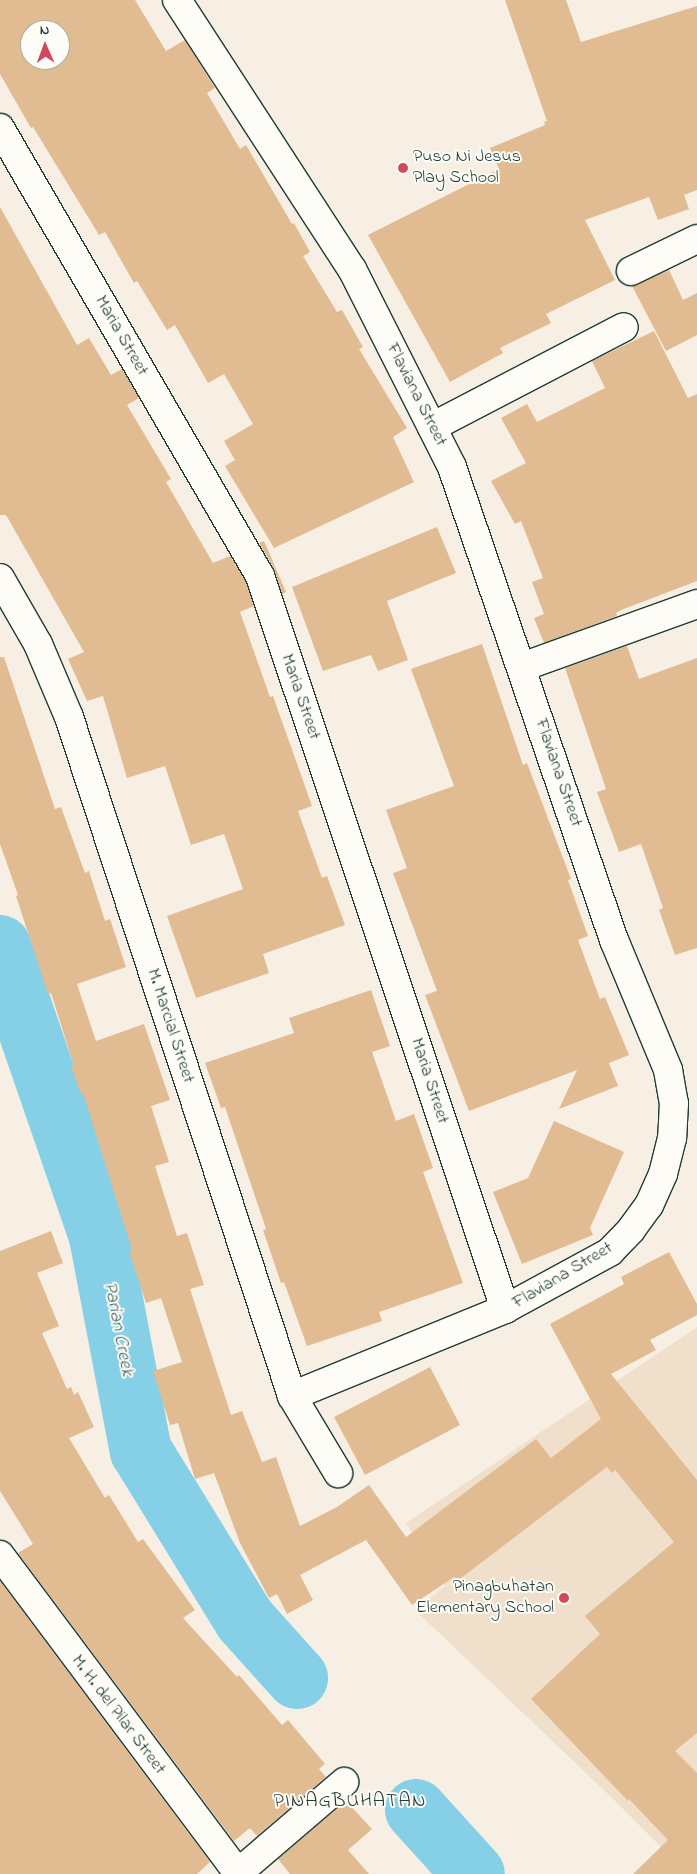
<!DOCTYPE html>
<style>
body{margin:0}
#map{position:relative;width:697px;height:1874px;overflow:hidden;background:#f7efe3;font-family:"Indie Flower",sans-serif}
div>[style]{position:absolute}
.built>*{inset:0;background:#f0e0cb}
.river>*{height:62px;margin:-31px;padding:0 31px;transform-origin:31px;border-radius:31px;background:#85d0e6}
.building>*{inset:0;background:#e1bc92}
.roads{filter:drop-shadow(1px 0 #1f3d34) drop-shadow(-1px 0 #1f3d34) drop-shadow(0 1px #1f3d34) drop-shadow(0 -1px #1f3d34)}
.minor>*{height:28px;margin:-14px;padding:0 14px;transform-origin:14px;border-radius:14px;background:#fdfcf7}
.tertiary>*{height:28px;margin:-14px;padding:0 14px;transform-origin:14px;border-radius:14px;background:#fdfcf7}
.dots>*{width:14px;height:14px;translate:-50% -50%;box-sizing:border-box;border:2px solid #fdfcf7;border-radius:50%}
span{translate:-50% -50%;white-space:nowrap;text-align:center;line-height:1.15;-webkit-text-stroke:4px #fdfcf7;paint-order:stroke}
.poi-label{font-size:18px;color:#1f3d34}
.left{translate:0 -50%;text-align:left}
.right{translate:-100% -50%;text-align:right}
.street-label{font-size:18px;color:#1f3d34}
.water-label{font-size:19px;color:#386260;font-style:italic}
.quarter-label{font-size:20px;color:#1f3d34;letter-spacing:1px}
.north{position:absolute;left:20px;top:20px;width:50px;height:50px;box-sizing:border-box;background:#fdfcf7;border:1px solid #a4b0a9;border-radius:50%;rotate:358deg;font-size:14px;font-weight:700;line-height:20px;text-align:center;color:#1f3d34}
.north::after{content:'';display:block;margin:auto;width:18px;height:22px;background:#d1495b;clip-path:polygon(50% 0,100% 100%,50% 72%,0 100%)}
</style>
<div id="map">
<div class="built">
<i style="clip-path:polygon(697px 1327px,697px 1874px,688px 1874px,610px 1796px,415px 1610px,445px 1586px,406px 1523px)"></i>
</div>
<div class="river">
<i style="left:0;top:946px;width:308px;rotate:71deg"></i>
<i style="left:100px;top:1237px;width:218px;rotate:79.2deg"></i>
<i style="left:141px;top:1451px;width:198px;rotate:58.4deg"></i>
<i style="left:245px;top:1620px;width:78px;rotate:48.1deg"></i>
<i style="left:416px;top:1810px;width:86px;rotate:47.8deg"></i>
</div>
<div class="building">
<i style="clip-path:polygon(evenodd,0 0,135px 0,166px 51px,185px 40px,215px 88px,207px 93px,240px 149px,246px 145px,292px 224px,294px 223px,310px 252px,303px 256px,337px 312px,342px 310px,363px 347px,359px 349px,407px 428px,393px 437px,414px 482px,274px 548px,225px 466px,235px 460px,224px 441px,253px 424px,224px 374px,208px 383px,175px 325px,167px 330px,137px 281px,134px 283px,105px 232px,99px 235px,33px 127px,31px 128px,0 74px,0 0,30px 30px,60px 30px,60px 60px,30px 60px,30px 30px)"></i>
<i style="clip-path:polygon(505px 0,566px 0,581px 42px,697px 6px,697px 190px,684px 195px,689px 209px,658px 220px,649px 197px,585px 220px,615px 280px,546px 314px,551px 323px,500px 348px,503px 353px,450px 382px,368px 235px,499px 169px,490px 148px,545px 125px,544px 122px,547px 121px)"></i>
<i style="clip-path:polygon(0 207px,77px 345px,89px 338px,111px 375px,122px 369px,139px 398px,127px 405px,171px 479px,166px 482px,213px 563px,230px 556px,246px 582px,254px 606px,240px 612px,270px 697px,273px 696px,312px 806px,298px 811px,322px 878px,327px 876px,345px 925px,263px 954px,269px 973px,196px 998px,167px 916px,243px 889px,224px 834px,191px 845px,165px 766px,127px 778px,103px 696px,87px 701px,68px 659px,84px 652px,6px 515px,0 515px)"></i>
<i style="clip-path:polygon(669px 270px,683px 300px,697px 293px,697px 335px,666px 351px,632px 286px)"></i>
<i style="clip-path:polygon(654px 331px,688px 398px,697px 394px,697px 581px,621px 610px,616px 613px,617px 616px,544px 643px,534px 618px,544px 614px,532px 582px,543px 578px,521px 521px,515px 524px,491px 481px,526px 463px,501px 418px,527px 404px,537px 422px,605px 388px,592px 361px)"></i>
<i style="clip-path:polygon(437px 527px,456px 573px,387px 601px,408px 660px,378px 671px,371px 655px,323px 671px,292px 587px)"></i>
<i style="clip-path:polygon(264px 541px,286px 592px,282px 594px,274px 568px,259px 543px)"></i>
<i style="clip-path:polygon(482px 644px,523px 765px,527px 763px,571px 879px,568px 880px,588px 936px,578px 940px,600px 999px,605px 997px,629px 1055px,609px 1063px,618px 1086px,559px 1109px,577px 1070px,469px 1111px,425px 995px,437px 991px,393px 873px,407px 868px,386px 810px,454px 786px,411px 669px)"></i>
<i style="clip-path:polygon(627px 646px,639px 679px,697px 658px,697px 948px,675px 955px,659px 910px,663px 908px,641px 844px,619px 852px,597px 792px,606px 789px,565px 668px)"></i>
<i style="clip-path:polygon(0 657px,4px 657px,55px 809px,61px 807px,85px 873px,89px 871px,105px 921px,110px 919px,126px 967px,77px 984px,96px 1041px,144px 1024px,170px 1100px,151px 1106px,169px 1162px,155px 1166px,177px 1236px,187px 1233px,204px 1285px,190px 1289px,231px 1415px,242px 1411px,262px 1462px,276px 1457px,300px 1526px,337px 1507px,369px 1485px,406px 1537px,536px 1439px,551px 1458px,601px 1419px,550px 1324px,624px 1284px,621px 1277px,669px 1252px,697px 1304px,697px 1315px,650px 1340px,656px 1350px,611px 1374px,697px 1480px,697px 1733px,675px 1751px,697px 1773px,697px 1874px,633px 1874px,668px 1840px,629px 1799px,628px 1801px,531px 1699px,600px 1634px,585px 1616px,674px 1542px,615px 1470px,612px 1473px,607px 1467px,457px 1581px,454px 1577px,412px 1605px,366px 1540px,300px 1575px,313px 1600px,287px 1614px,277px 1594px,269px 1598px,240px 1543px,214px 1473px,195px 1479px,178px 1423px,170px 1425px,153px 1371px,182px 1362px,161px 1298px,146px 1303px,129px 1251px,132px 1250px,83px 1093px,81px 1094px,71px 1067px,74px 1066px,51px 993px,48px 994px,16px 896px,18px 895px,0 844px)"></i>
<i style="clip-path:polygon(371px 990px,390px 1046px,372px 1052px,396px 1121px,414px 1114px,433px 1168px,423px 1172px,463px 1283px,379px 1312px,382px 1321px,307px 1346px,284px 1282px,281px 1283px,263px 1230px,266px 1229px,225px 1107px,221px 1108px,205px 1063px,294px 1033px,289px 1018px)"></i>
<i style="clip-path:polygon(554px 1121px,624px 1152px,590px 1228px,593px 1235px,522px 1264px,493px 1192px,528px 1178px)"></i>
<i style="clip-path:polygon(51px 1231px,63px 1263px,37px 1273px,59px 1326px,42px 1333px,67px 1389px,71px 1387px,74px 1395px,78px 1392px,94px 1427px,69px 1438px,105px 1498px,109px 1495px,138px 1542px,143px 1539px,195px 1610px,183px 1618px,237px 1677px,239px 1675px,282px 1725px,288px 1720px,325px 1764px,319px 1769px,326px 1777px,257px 1836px,250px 1828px,234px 1841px,18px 1553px,33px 1544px,0 1491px,0 1251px)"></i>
<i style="clip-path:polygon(430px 1367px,460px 1425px,365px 1475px,334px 1417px)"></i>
<i style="clip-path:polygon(0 1581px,210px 1862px,197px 1874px,0 1874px)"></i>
<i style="clip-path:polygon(346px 1801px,372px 1829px,348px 1850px,369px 1874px,290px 1874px,278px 1859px)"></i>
</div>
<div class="roads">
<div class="minor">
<i style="left:177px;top:0;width:321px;rotate:57deg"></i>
<i style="left:352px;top:269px;width:222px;rotate:63.2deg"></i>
<i style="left:452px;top:467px;width:500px;rotate:71.1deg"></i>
<i style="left:614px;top:940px;width:141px;rotate:67.4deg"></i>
<i style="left:668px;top:1070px;width:34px;rotate:80deg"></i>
<i style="left:674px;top:1103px;width:35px;rotate:93deg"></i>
<i style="left:672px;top:1138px;width:37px;rotate:104deg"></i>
<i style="left:663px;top:1174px;width:34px;rotate:114deg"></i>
<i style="left:649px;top:1205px;width:31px;rotate:126deg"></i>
<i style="left:631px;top:1230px;width:30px;rotate:134deg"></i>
<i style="left:610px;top:1252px;width:119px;rotate:151.5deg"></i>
<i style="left:505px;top:1309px;width:230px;rotate:157.8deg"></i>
<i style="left:0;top:128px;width:518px;rotate:59.87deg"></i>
<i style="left:260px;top:576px;width:773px;rotate:71.52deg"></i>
<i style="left:631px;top:271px;width:73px;rotate:-25.9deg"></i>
<i style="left:432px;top:427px;width:216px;rotate:-27.5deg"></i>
<i style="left:0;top:578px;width:76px;rotate:60.1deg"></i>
<i style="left:38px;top:644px;width:79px;rotate:67deg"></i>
<i style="left:69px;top:717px;width:715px;rotate:71.82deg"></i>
<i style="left:292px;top:1396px;width:90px;rotate:59.1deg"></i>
<i style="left:522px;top:667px;width:186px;rotate:-19.8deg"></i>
<i style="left:238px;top:1873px;width:140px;rotate:-40.6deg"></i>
</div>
<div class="tertiary">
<i style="left:0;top:1555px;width:399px;rotate:53.2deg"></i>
</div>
</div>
<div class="dots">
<i style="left:403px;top:168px;background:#d1495b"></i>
<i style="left:564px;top:1598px;background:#d1495b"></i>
</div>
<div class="poi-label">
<span class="left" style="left:413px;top:168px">Puso Ni Jesus<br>Play School</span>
<span class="right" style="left:554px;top:1598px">Pinagbuhatan<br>Elementary School</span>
</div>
<div class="street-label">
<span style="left:121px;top:336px;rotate:60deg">Maria Street</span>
<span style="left:416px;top:395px;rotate:63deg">Flaviana Street</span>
<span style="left:300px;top:697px;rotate:71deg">Maria Street</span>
<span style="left:558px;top:773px;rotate:71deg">Flaviana Street</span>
<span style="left:170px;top:1026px;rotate:72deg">M. Marcial Street</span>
<span style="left:429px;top:1081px;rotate:72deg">Maria Street</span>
<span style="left:563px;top:1276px;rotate:-31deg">Flaviana Street</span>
<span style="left:118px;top:1715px;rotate:53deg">M. H. del Pilar Street</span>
</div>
<div class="water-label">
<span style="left:118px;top:1329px;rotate:79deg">Parian Creek</span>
</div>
<div class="quarter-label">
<span style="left:350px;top:1801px">PINAGBUHATAN</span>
</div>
<div class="north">N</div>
</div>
